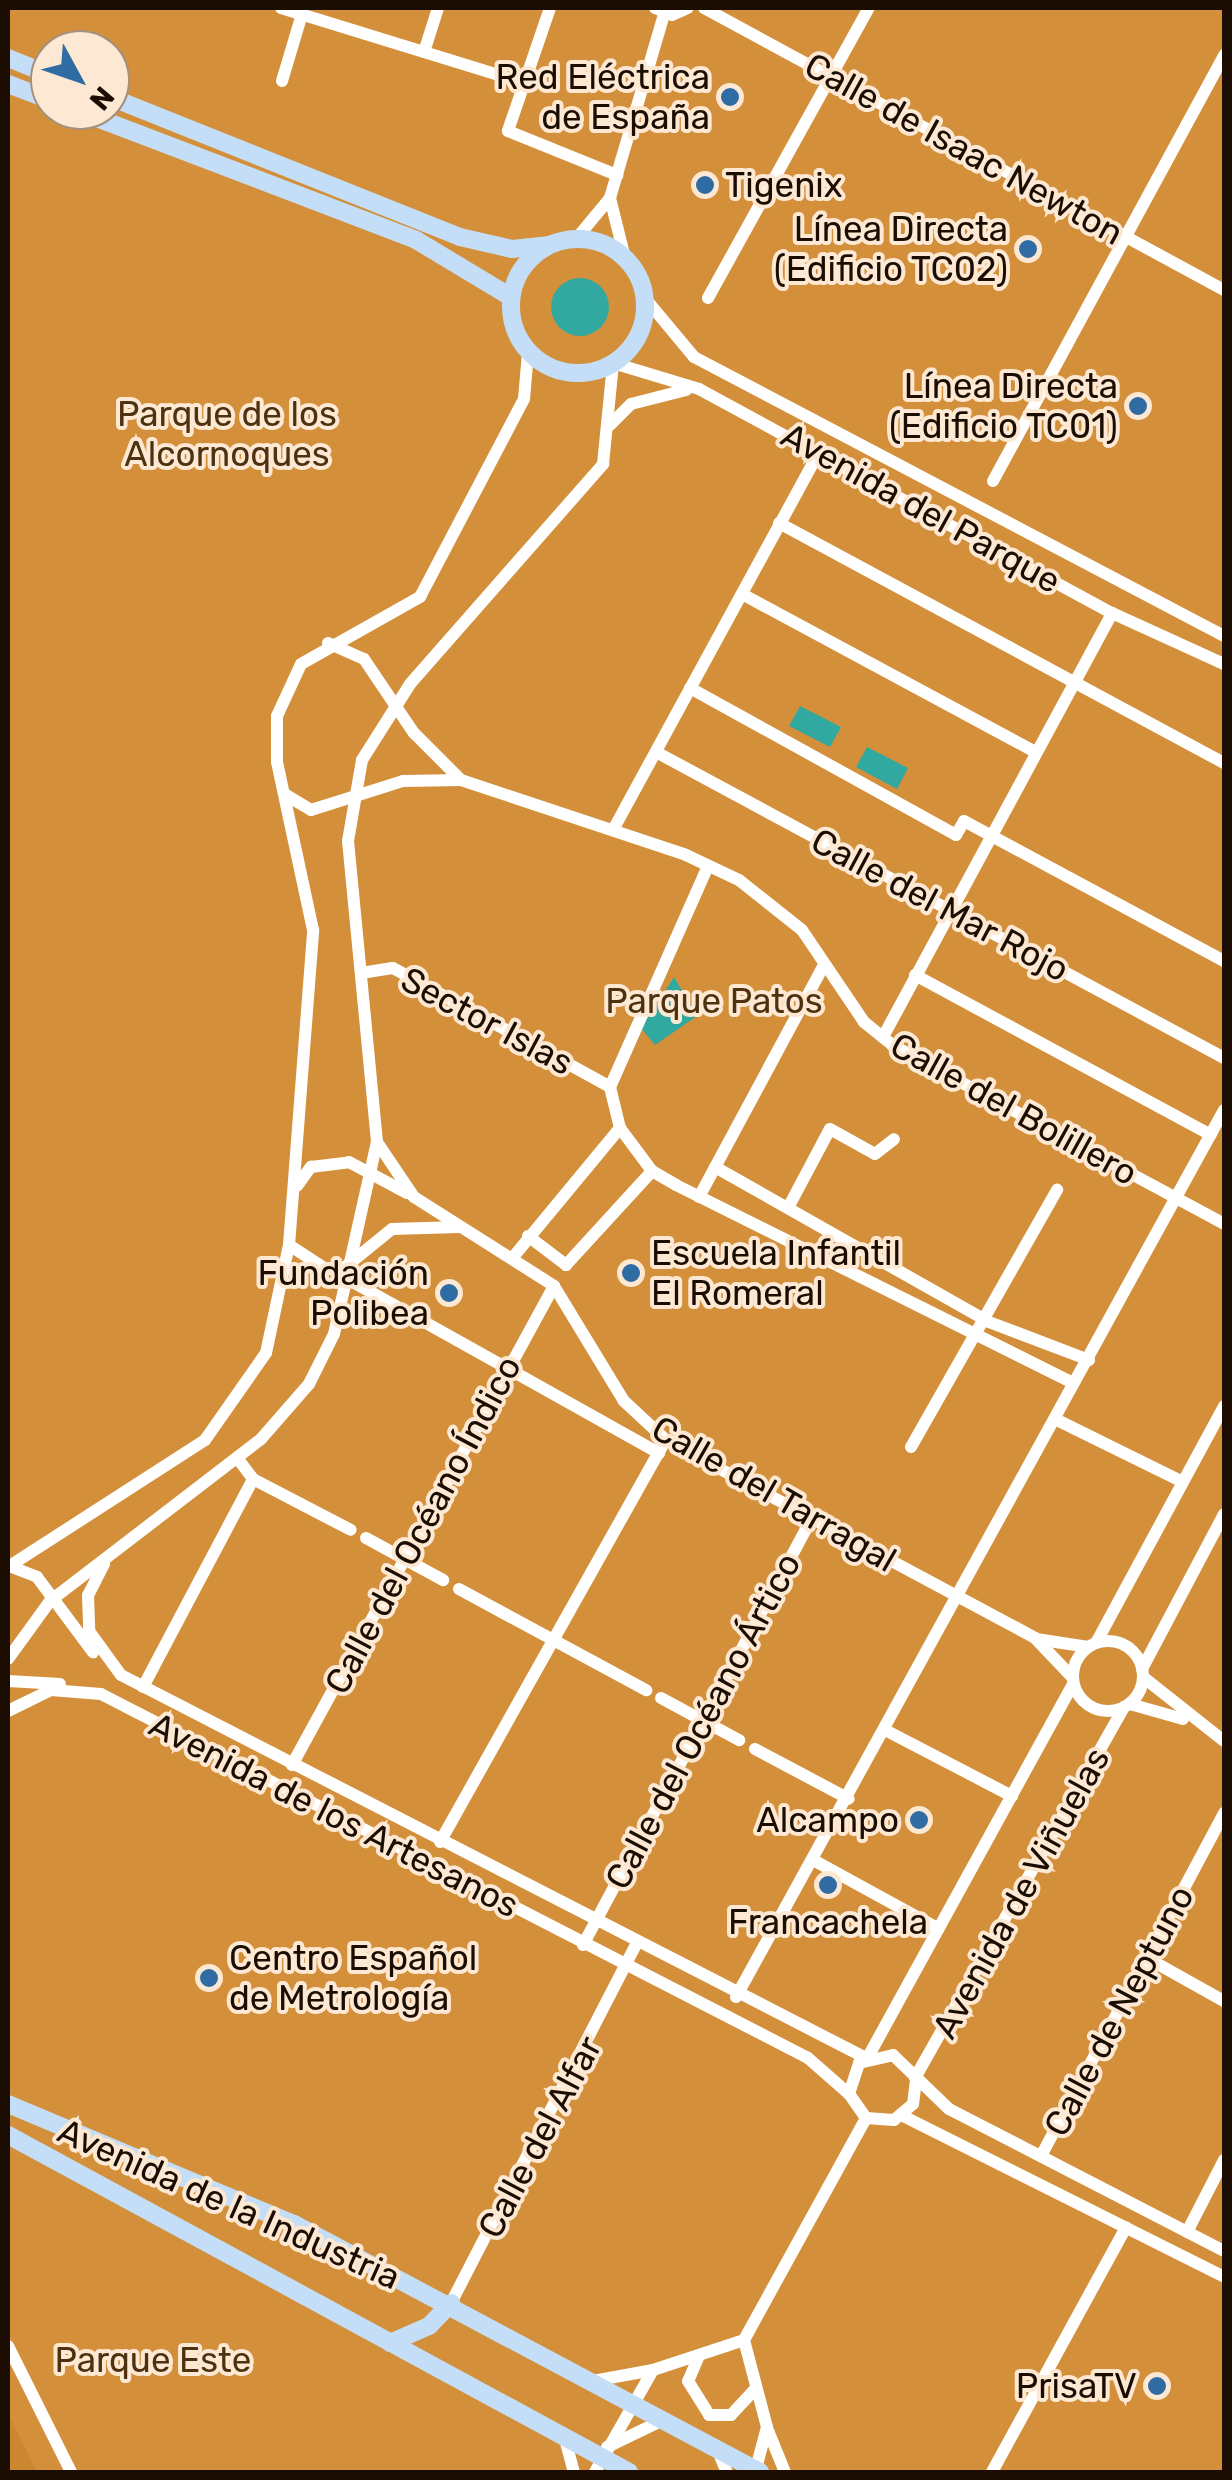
<!DOCTYPE html>
<meta charset="utf-8">
<style>
body{margin:0}
#map{position:relative;width:1232px;height:2480px;overflow:hidden;background:#ecc398;font-family:Rubik,sans-serif}
div>[style]{position:absolute}
.green>*{inset:0;background:#d38f3a}
.forest>*{inset:0;background:#ca8730}
.water>*{inset:0;background:#31a8a0}
.round{border-radius:50%}
.street>*{height:12px;margin:-6px;padding:0 6px;transform-origin:6px;border-radius:6px;background:#fff}
.street>.ring{margin:-6px;padding:0;box-sizing:content-box;background:none;border:12px solid #fff;border-radius:50%}
.secondary>*{height:18px;margin:-9px;padding:0 9px;transform-origin:9px;border-radius:9px;background:#c3def6}
.secondary>.ring{margin:-9px;padding:0;box-sizing:content-box;background:none;border:18px solid #c3def6;border-radius:50%}
.dots>*{width:28px;height:28px;translate:-50% -50%;box-sizing:border-box;border:5px solid #fde8d3;border-radius:50%}
span{translate:-50% -50%;white-space:nowrap;text-align:center;line-height:1.15;-webkit-text-stroke:8px #fde8d3;paint-order:stroke}
.poi-label{font-size:35px;color:#1b0d01}
.right{translate:-100% -50%;text-align:right}
.left{translate:0 -50%;text-align:left}
.street-label{font-size:35px;color:#1b0d01}
.park-label{font-size:35px;color:#4e320f}
.frame{position:absolute;inset:0;border:10px solid #1b0d01;pointer-events:none}
.north{position:absolute;left:30px;top:30px;width:100px;height:100px;box-sizing:border-box;background:#fde8d3;border:2px solid #a3907f;border-radius:50%;rotate:130deg;font-size:28px;font-weight:700;line-height:40px;text-align:center;color:#1b0d01}
.north::after{content:'';display:block;margin:auto;width:35px;height:45px;background:#2f6ca3;clip-path:polygon(50% 0,100% 100%,50% 72%,0 100%)}
</style>
<div id="map">
<div class="green">
<i style="clip-path:polygon(evenodd,8px 8px,1224px 8px,1224px 2472px,8px 2472px,8px 8px,50px 50px,110px 50px,110px 110px,50px 110px,50px 50px)"></i>
</div>
<div class="forest">
<i style="clip-path:polygon(8px 2414px,37px 2472px,8px 2472px)"></i>
</div>
<div class="water">
<i class="round" style="left:551px;top:278px;width:58px;height:58px"></i>
<i style="clip-path:polygon(800px 706px,841px 727px,830px 747px,789px 726px)"></i>
<i style="clip-path:polygon(867px 747px,908px 768px,897px 789px,856px 767px)"></i>
<i style="clip-path:polygon(674px 977px,697px 1016px,655px 1045px,641px 1028px)"></i>
</div>
<div class="street">
<i style="left:281px;top:8px;width:255px;rotate:17.1deg"></i>
<i style="left:550px;top:8px;width:130px;rotate:108.9deg"></i>
<i style="left:508px;top:131px;width:118px;rotate:22deg"></i>
<i style="left:655px;top:8px;width:18px;rotate:22deg"></i>
<i style="left:672px;top:15px;width:17px;rotate:-24deg"></i>
<i style="left:704px;top:8px;width:592px;rotate:28.47deg"></i>
<i style="left:424px;top:52px;width:46px;rotate:-72.3deg"></i>
<i style="left:282px;top:81px;width:70px;rotate:-73.4deg"></i>
<i style="left:610px;top:198px;width:62px;rotate:76deg"></i>
<i style="left:576px;top:239px;width:53px;rotate:-50.3deg"></i>
<i style="left:610px;top:198px;width:192px;rotate:-73.6deg"></i>
<i style="left:644px;top:297px;width:78px;rotate:50.2deg"></i>
<i style="left:694px;top:357px;width:599px;rotate:27.76deg"></i>
<i style="left:708px;top:298px;width:332px;rotate:-61deg"></i>
<i style="left:610px;top:425px;width:30px;rotate:-45deg"></i>
<i style="left:631px;top:404px;width:57px;rotate:-14.3deg"></i>
<i style="left:993px;top:481px;width:485px;rotate:-61.5deg"></i>
<i style="left:779px;top:523px;width:506px;rotate:28.34deg"></i>
<i style="left:742px;top:594px;width:334px;rotate:28.3deg"></i>
<i style="left:328px;top:643px;width:39px;rotate:24deg"></i>
<i style="left:364px;top:659px;width:89px;rotate:56deg"></i>
<i style="left:414px;top:733px;width:66px;rotate:45deg"></i>
<i style="left:690px;top:688px;width:304px;rotate:28.9deg"></i>
<i style="left:956px;top:835px;width:16px;rotate:-60deg"></i>
<i style="left:964px;top:821px;width:295px;rotate:28.3deg"></i>
<i style="left:656px;top:752px;width:645px;rotate:28.31deg"></i>
<i style="left:286px;top:795px;width:29px;rotate:31deg"></i>
<i style="left:311px;top:810px;width:96px;rotate:-17.5deg"></i>
<i style="left:403px;top:781px;width:58px;rotate:-1deg"></i>
<i style="left:461px;top:780px;width:237px;rotate:18.4deg"></i>
<i style="left:686px;top:855px;width:59px;rotate:25.3deg"></i>
<i style="left:739px;top:880px;width:80px;rotate:38.4deg"></i>
<i style="left:802px;top:930px;width:111px;rotate:56deg"></i>
<i style="left:864px;top:1022px;width:36px;rotate:39deg"></i>
<i style="left:892px;top:1045px;width:377px;rotate:28.3deg"></i>
<i style="left:613px;top:830px;width:430px;rotate:-61.4deg"></i>
<i style="left:708px;top:866px;width:242px;rotate:113.9deg"></i>
<i style="left:610px;top:1087px;width:42px;rotate:76.3deg"></i>
<i style="left:620px;top:1128px;width:54px;rotate:53.3deg"></i>
<i style="left:652px;top:1171px;width:28px;rotate:30deg"></i>
<i style="left:676px;top:1185px;width:444px;rotate:26.5deg"></i>
<i style="left:361px;top:973px;width:32px;rotate:-9deg"></i>
<i style="left:393px;top:968px;width:247px;rotate:28.7deg"></i>
<i style="left:915px;top:975px;width:336px;rotate:28.4deg"></i>
<i style="left:883px;top:1037px;width:482px;rotate:-61.6deg"></i>
<i style="left:377px;top:1142px;width:66px;rotate:56.1deg"></i>
<i style="left:414px;top:1197px;width:166px;rotate:32.4deg"></i>
<i style="left:554px;top:1286px;width:135px;rotate:58.7deg"></i>
<i style="left:624px;top:1401px;width:57px;rotate:42.9deg"></i>
<i style="left:666px;top:1440px;width:419px;rotate:28.2deg"></i>
<i style="left:1035px;top:1638px;width:54px;rotate:46.5deg"></i>
<i style="left:715px;top:1167px;width:315px;rotate:29.5deg"></i>
<i style="left:989px;top:1322px;width:107px;rotate:20.8deg"></i>
<i style="left:297px;top:1186px;width:24px;rotate:-54deg"></i>
<i style="left:311px;top:1167px;width:38px;rotate:-7deg"></i>
<i style="left:349px;top:1162px;width:66px;rotate:28.1deg"></i>
<i style="left:699px;top:1197px;width:264px;rotate:-61.7deg"></i>
<i style="left:789px;top:1206px;width:87px;rotate:-62deg"></i>
<i style="left:830px;top:1129px;width:51px;rotate:29.1deg"></i>
<i style="left:875px;top:1154px;width:24px;rotate:-38deg"></i>
<i style="left:528px;top:1236px;width:48px;rotate:37.3deg"></i>
<i style="left:566px;top:1265px;width:127px;rotate:-47.5deg"></i>
<i style="left:289px;top:1245px;width:44px;rotate:33deg"></i>
<i style="left:326px;top:1269px;width:18px;rotate:-3deg"></i>
<i style="left:344px;top:1268px;width:62px;rotate:-39.1deg"></i>
<i style="left:392px;top:1229px;width:67px;rotate:-1.7deg"></i>
<i style="left:514px;top:1256px;width:166px;rotate:-50.4deg"></i>
<i style="left:351px;top:1281px;width:353px;rotate:29.2deg"></i>
<i style="left:1057px;top:1420px;width:140px;rotate:26.2deg"></i>
<i style="left:911px;top:1447px;width:296px;rotate:-60.4deg"></i>
<i style="left:238px;top:1459px;width:25px;rotate:53deg"></i>
<i style="left:253px;top:1479px;width:110px;rotate:27.5deg"></i>
<i style="left:366px;top:1538px;width:88px;rotate:28.6deg"></i>
<i style="left:104px;top:1564px;width:35px;rotate:117deg"></i>
<i style="left:88px;top:1595px;width:36px;rotate:88deg"></i>
<i style="left:89px;top:1631px;width:54px;rotate:54deg"></i>
<i style="left:121px;top:1675px;width:838px;rotate:27.21deg"></i>
<i style="left:9px;top:1566px;width:30px;rotate:21deg"></i>
<i style="left:37px;top:1577px;width:94px;rotate:53.3deg"></i>
<i style="left:8px;top:1567px;width:234px;rotate:-32.8deg"></i>
<i style="left:205px;top:1440px;width:106px;rotate:-55deg"></i>
<i style="left:266px;top:1353px;width:110px;rotate:-78deg"></i>
<i style="left:289px;top:1245px;width:316px;rotate:-85.6deg"></i>
<i style="left:313px;top:930px;width:172px;rotate:-102.1deg"></i>
<i style="left:277px;top:762px;width:46px;rotate:-90deg"></i>
<i style="left:277px;top:716px;width:57px;rotate:-65.2deg"></i>
<i style="left:301px;top:664px;width:137px;rotate:-29.4deg"></i>
<i style="left:420px;top:597px;width:224px;rotate:-62.3deg"></i>
<i style="left:524px;top:399px;width:47px;rotate:-85.1deg"></i>
<i style="left:459px;top:1589px;width:213px;rotate:28.4deg"></i>
<i style="left:1036px;top:1639px;width:53px;rotate:8.7deg"></i>
<i class="ring" style="left:1073px;top:1641px;width:58px;height:58px"></i>
<i style="left:1096px;top:1643px;width:269px;rotate:-61.6deg"></i>
<i style="left:8px;top:1659px;width:72px;rotate:-54.1deg"></i>
<i style="left:50px;top:1601px;width:266px;rotate:-37.5deg"></i>
<i style="left:261px;top:1439px;width:73px;rotate:-48.9deg"></i>
<i style="left:309px;top:1384px;width:56px;rotate:-63.4deg"></i>
<i style="left:334px;top:1334px;width:197px;rotate:-77.4deg"></i>
<i style="left:377px;top:1142px;width:302px;rotate:-95.5deg"></i>
<i style="left:348px;top:841px;width:82px;rotate:-80.2deg"></i>
<i style="left:362px;top:760px;width:90px;rotate:-57.7deg"></i>
<i style="left:410px;top:684px;width:293px;rotate:-48.7deg"></i>
<i style="left:603px;top:464px;width:101px;rotate:-84.3deg"></i>
<i style="left:613px;top:363px;width:90px;rotate:16.8deg"></i>
<i style="left:699px;top:389px;width:470px;rotate:28.5deg"></i>
<i style="left:1112px;top:613px;width:123px;rotate:24.5deg"></i>
<i style="left:1142px;top:1669px;width:175px;rotate:-62.1deg"></i>
<i style="left:1143px;top:1677px;width:103px;rotate:38.3deg"></i>
<i style="left:8px;top:1681px;width:52px;rotate:3.3deg"></i>
<i style="left:143px;top:1687px;width:235px;rotate:-62.1deg"></i>
<i style="left:661px;top:1698px;width:89px;rotate:28.3deg"></i>
<i style="left:1130px;top:1704px;width:55px;rotate:15.8deg"></i>
<i style="left:8px;top:1711px;width:48px;rotate:-26deg"></i>
<i style="left:51px;top:1690px;width:50px;rotate:4.6deg"></i>
<i style="left:101px;top:1694px;width:795px;rotate:27.24deg"></i>
<i style="left:808px;top:2058px;width:55px;rotate:41.3deg"></i>
<i style="left:887px;top:1731px;width:141px;rotate:27.5deg"></i>
<i style="left:755px;top:1749px;width:106px;rotate:28deg"></i>
<i style="left:292px;top:1765px;width:546px;rotate:-61.32deg"></i>
<i style="left:440px;top:1842px;width:461px;rotate:-60.7deg"></i>
<i style="left:815px;top:1861px;width:141px;rotate:28.7deg"></i>
<i style="left:583px;top:1945px;width:483px;rotate:-61.8deg"></i>
<i style="left:1147px;top:1958px;width:88px;rotate:29.2deg"></i>
<i style="left:736px;top:1997px;width:1012px;rotate:-61.18deg"></i>
<i style="left:868px;top:2057px;width:426px;rotate:-61.2deg"></i>
<i style="left:915px;top:2078px;width:426px;rotate:-60.6deg"></i>
<i style="left:916px;top:2080px;width:24px;rotate:97deg"></i>
<i style="left:913px;top:2104px;width:25px;rotate:140deg"></i>
<i style="left:894px;top:2120px;width:28px;rotate:-176deg"></i>
<i style="left:866px;top:2118px;width:29px;rotate:-125deg"></i>
<i style="left:849px;top:2094px;width:33px;rotate:-72deg"></i>
<i style="left:859px;top:2063px;width:35px;rotate:-13deg"></i>
<i style="left:893px;top:2055px;width:78px;rotate:44deg"></i>
<i style="left:949px;top:2109px;width:309px;rotate:27.3deg"></i>
<i style="left:903px;top:2116px;width:359px;rotate:26.6deg"></i>
<i style="left:1041px;top:2156px;width:389px;rotate:-61.9deg"></i>
<i style="left:1187px;top:2232px;width:81px;rotate:-62.8deg"></i>
<i style="left:451px;top:2303px;width:402px;rotate:-62.7deg"></i>
<i style="left:744px;top:2340px;width:253px;rotate:-61.2deg"></i>
<i style="left:744px;top:2340px;width:90px;rotate:75.2deg"></i>
<i style="left:767px;top:2427px;width:47px;rotate:104.9deg"></i>
<i style="left:8px;top:2346px;width:141px;rotate:63.4deg"></i>
<i style="left:698px;top:2358px;width:25px;rotate:113deg"></i>
<i style="left:688px;top:2381px;width:40px;rotate:58deg"></i>
<i style="left:709px;top:2415px;width:22px"></i>
<i style="left:731px;top:2415px;width:37px;rotate:-47deg"></i>
<i style="left:593px;top:2381px;width:61px;rotate:-10.4deg"></i>
<i style="left:767px;top:2428px;width:48px;rotate:67.8deg"></i>
<i style="left:565px;top:2439px;width:34px;rotate:75deg"></i>
<i style="left:607px;top:2447px;width:62px;rotate:-25.7deg"></i>
<i style="left:717px;top:2449px;width:25px;rotate:67deg"></i>
<i style="left:595px;top:2472px;width:117px;rotate:-60.4deg"></i>
<i style="left:653px;top:2370px;width:96px;rotate:-18.2deg"></i>
<i style="left:992px;top:2472px;width:279px;rotate:-61.3deg"></i>
</div>
<div class="secondary">
<i style="left:8px;top:58px;width:45px;rotate:22deg"></i>
<i style="left:8px;top:84px;width:45px;rotate:20.9deg"></i>
<i style="left:110px;top:97px;width:377px;rotate:21.8deg"></i>
<i style="left:460px;top:237px;width:53px;rotate:13deg"></i>
<i style="left:512px;top:249px;width:36px;rotate:-6deg"></i>
<i style="left:76px;top:110px;width:364px;rotate:20.9deg"></i>
<i style="left:416px;top:240px;width:111px;rotate:31deg"></i>
<i class="ring" style="left:511px;top:239px;width:116px;height:116px"></i>
<i style="left:8px;top:2104px;width:310px;rotate:22.8deg"></i>
<i style="left:294px;top:2224px;width:528px;rotate:28.02deg"></i>
<i style="left:8px;top:2135px;width:707px;rotate:28.49deg"></i>
<i style="left:390px;top:2343px;width:43px;rotate:-23.6deg"></i>
<i style="left:429px;top:2326px;width:32px;rotate:-46deg"></i>
</div>
<div class="dots">
<i style="left:730px;top:97px;background:#2f6ca3"></i>
<i style="left:705px;top:185px;background:#2f6ca3"></i>
<i style="left:1028px;top:249px;background:#2f6ca3"></i>
<i style="left:1138px;top:406px;background:#2f6ca3"></i>
<i style="left:631px;top:1273px;background:#2f6ca3"></i>
<i style="left:449px;top:1293px;background:#2f6ca3"></i>
<i style="left:919px;top:1820px;background:#2f6ca3"></i>
<i style="left:828px;top:1885px;background:#2f6ca3"></i>
<i style="left:209px;top:1978px;background:#2f6ca3"></i>
<i style="left:1157px;top:2386px;background:#2f6ca3"></i>
</div>
<div class="poi-label">
<span class="right" style="left:710px;top:97px">Red Eléctrica<br>de España</span>
<span class="left" style="left:725px;top:185px">Tigenix</span>
<span class="right" style="left:1008px;top:249px">Línea Directa<br>(Edificio TC02)</span>
<span class="right" style="left:1118px;top:406px">Línea Directa<br>(Edificio TC01)</span>
<span class="left" style="left:651px;top:1273px">Escuela Infantil<br>El Romeral</span>
<span class="right" style="left:429px;top:1293px">Fundación<br>Polibea</span>
<span class="right" style="left:899px;top:1820px">Alcampo</span>
<span style="left:828px;top:1922px">Francachela</span>
<span class="left" style="left:229px;top:1978px">Centro Español<br>de Metrología</span>
<span class="right" style="left:1137px;top:2386px">PrisaTV</span>
</div>
<div class="street-label">
<span style="left:964px;top:149px;rotate:29deg">Calle de Isaac Newton</span>
<span style="left:921px;top:508px;rotate:29deg">Avenida del Parque</span>
<span style="left:940px;top:905px;rotate:28deg">Calle del Mar Rojo</span>
<span style="left:487px;top:1021px;rotate:28deg">Sector Islas</span>
<span style="left:1014px;top:1109px;rotate:29deg">Calle del Bolillero</span>
<span style="left:774px;top:1494px;rotate:30deg">Calle del Tarragal</span>
<span style="left:423px;top:1525px;rotate:-62deg">Calle del Océano Índico</span>
<span style="left:703px;top:1721px;rotate:-62deg">Calle del Océano Ártico</span>
<span style="left:334px;top:1815px;rotate:27deg">Avenida de los Artesanos</span>
<span style="left:1021px;top:1893px;rotate:-61deg">Avenida de Viñuelas</span>
<span style="left:1119px;top:2011px;rotate:-62deg">Calle de Neptuno</span>
<span style="left:540px;top:2137px;rotate:-62deg">Calle del Alfar</span>
<span style="left:229px;top:2204px;rotate:24deg">Avenida de la Industria</span>
</div>
<div class="park-label">
<span style="left:227px;top:434px">Parque de los<br>Alcornoques</span>
<span style="left:714px;top:1001px">Parque Patos</span>
<span style="left:153px;top:2360px">Parque Este</span>
</div>
<div class="frame"></div>
<div class="north">N</div>
</div>
